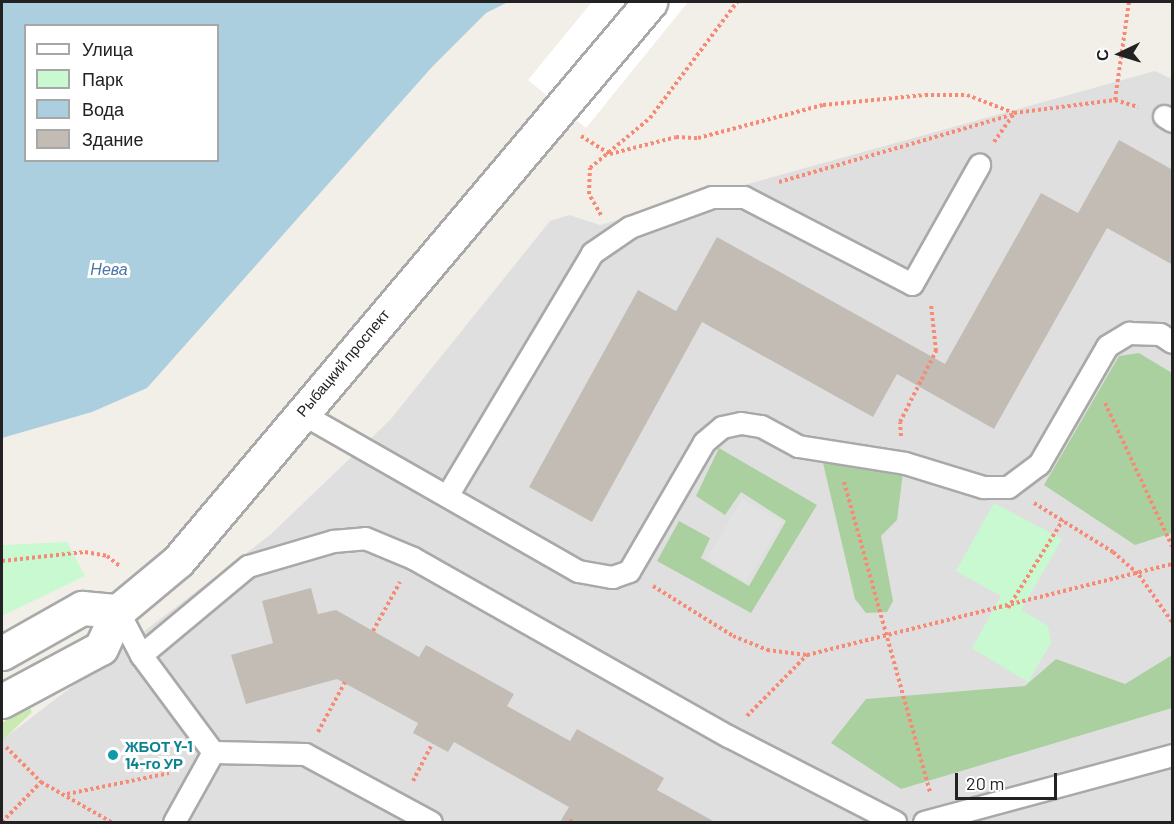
<!DOCTYPE html>
<meta charset="utf-8">
<style>
body{margin:0}
#map{position:relative;width:1174px;height:824px;overflow:hidden;background:#f2efe9;font-family:Barlow,sans-serif}
div>[style]{position:absolute}
.residential>*{inset:0;background:#e0dfdf}
.grass>*{inset:0;background:#caeab1}
.forest>*{inset:0;background:#abd09f}
.park>*{inset:0;background:#c9f9d0}
.parking>*{inset:0;background:#e2e2e2}
.water>*{inset:0;background:#abcfde}
.pier>*{inset:0;background:#fff}
.building>*{inset:0;background:#c3bcb5}
.path>*{height:4px;margin-top:-2px;transform-origin:0;background:repeating-linear-gradient(90deg,#f78a75 0 3px,transparent 0 6px)}
.roads{filter:drop-shadow(2px 0 #a9a9a9) drop-shadow(-2px 0 #a9a9a9) drop-shadow(0 2px #a9a9a9) drop-shadow(0 -2px #a9a9a9)}
.lane>*{height:21px;margin:-10.5px;padding:0 10.5px;transform-origin:10.5px;border-radius:10.5px;background:#fff}
.street>*{height:33px;margin:-16.5px;padding:0 16.5px;transform-origin:16.5px;border-radius:16.5px;background:#fff}
.dots>*{width:16px;height:16px;translate:-50% -50%;box-sizing:border-box;border:3px solid #fff;border-radius:50%}
span{translate:-50% -50%;white-space:nowrap;text-align:center;line-height:1.15;-webkit-text-stroke:6px #fff;paint-order:stroke}
.street-label{font-size:15px;color:#222}
.culture-label{font-size:15px;color:#0d838f;font-weight:700}
.left{translate:0 -50%;text-align:left}
.water-label{font-size:16px;color:#4c75a9;font-style:italic}
.frame{position:absolute;inset:0;border:3px solid #222;pointer-events:none}
.legend{position:absolute;left:24px;top:24px;width:195px;height:138px;box-sizing:border-box;background:#fff;border:2px solid #a7a7a7;margin:0;padding:8px 10px;list-style:none;font-size:18px;color:#222}
.legend li{display:flex;align-items:center;gap:12px;height:30px}
.legend b{width:30px;border:2px solid #a7a7a7}
.north{position:absolute;left:1090px;top:24px;width:60px;height:60px;-webkit-text-stroke:4px #fff;paint-order:stroke;rotate:266deg;font-size:16px;font-weight:700;line-height:24px;text-align:center;color:#222}
.north::after{content:'';display:block;margin:auto;width:21px;height:27px;background:#222;clip-path:polygon(50% 0,100% 100%,50% 72%,0 100%)}
.scale{position:absolute;left:955px;top:773px;width:102px;height:27px;box-sizing:border-box;border:3px solid #222;border-top:0;padding-left:8px;font-size:18px;line-height:21px;white-space:nowrap;color:#222;-webkit-text-stroke:4px #fff;paint-order:stroke}
</style>
<div id="map">
<div class="residential">
<i style="clip-path:polygon(1155px 71px,1172px 79px,1172px 822px,2px 822px,2px 740px,270px 535px,390px 420px,550px 221px,569px 215px,600px 225px)"></i>
</div>
<div class="grass">
<i style="clip-path:polygon(29px 706px,32px 712px,2px 741px,2px 723px)"></i>
</div>
<div class="forest">
<i style="clip-path:polygon(1139px 353px,1172px 373px,1172px 533px,1135px 545px,1044px 485px,1119px 356px)"></i>
<i style="clip-path:polygon(719px 448px,817px 505px,751px 613px,657px 561px,679px 521px,710px 538px,701px 558px,749px 586px,786px 521px,741px 492px,725px 515px,696px 496px)"></i>
<i style="clip-path:polygon(823px 463px,903px 473px,897px 520px,881px 536px,893px 601px,887px 612px,866px 613px,855px 599px)"></i>
<i style="clip-path:polygon(1172px 655px,1172px 708px,901px 789px,831px 743px,866px 699px,1025px 686px,1056px 659px,1125px 684px)"></i>
</div>
<div class="park">
<i style="clip-path:polygon(994px 503px,1062px 539px,1021px 610px,1048px 626px,1051px 643px,1028px 682px,972px 648px,1001px 596px,956px 571px)"></i>
<i style="clip-path:polygon(67px 542px,85px 576px,2px 616px,2px 545px)"></i>
</div>
<div class="parking">
<i style="clip-path:polygon(742px 499px,782px 522px,746px 581px,707px 558px)"></i>
</div>
<div class="water">
<i style="clip-path:polygon(evenodd,2px 2px,508px 2px,486px 13px,432px 67px,147px 388px,92px 412px,2px 438px,2px 2px,26px 26px,218px 26px,218px 160px,26px 160px,26px 26px)"></i>
</div>
<div class="pier">
<i style="clip-path:polygon(592px 2px,688px 2px,586px 128px,528px 80px)"></i>
</div>
<div class="building">
<i style="clip-path:polygon(1119px 140px,1173px 170px,1173px 265px,1107px 228px,994px 429px,897px 374px,873px 417px,702px 322px,592px 522px,529px 487px,638px 290px,676px 311px,717px 237px,945px 364px,1041px 193px,1078px 213px)"></i>
<i style="clip-path:polygon(311px 588px,318px 614px,336px 610px,419px 657px,426px 645px,514px 694px,507px 706px,570px 741px,577px 729px,664px 778px,657px 790px,715px 822px,560px 822px,569px 807px,454px 742px,448px 752px,413px 733px,418px 723px,337px 679px,246px 704px,231px 655px,273px 643px,262px 601px)"></i>
</div>
<div class="path">
<i style="left:1115px;top:100px;width:99px;rotate:-81.9deg"></i>
<i style="left:581px;top:136px;width:34px;rotate:32deg"></i>
<i style="left:610px;top:154px;width:68px;rotate:-14.4deg"></i>
<i style="left:676px;top:137px;width:22px;rotate:3deg"></i>
<i style="left:698px;top:138px;width:129px;rotate:-14.8deg"></i>
<i style="left:823px;top:105px;width:102px;rotate:-5.6deg"></i>
<i style="left:925px;top:95px;width:42px"></i>
<i style="left:967px;top:95px;width:50px;rotate:21deg"></i>
<i style="left:994px;top:142px;width:35px;rotate:-55deg"></i>
<i style="left:1014px;top:113px;width:102px;rotate:-7.3deg"></i>
<i style="left:1115px;top:100px;width:24px;rotate:17deg"></i>
<i style="left:779px;top:182px;width:245px;rotate:-16.1deg"></i>
<i style="left:601px;top:215px;width:24px;rotate:-120deg"></i>
<i style="left:589px;top:194px;width:26px;rotate:-88deg"></i>
<i style="left:590px;top:168px;width:78px;rotate:-39.8deg"></i>
<i style="left:650px;top:118px;width:145px;rotate:-53.1deg"></i>
<i style="left:1105px;top:403px;width:158px;rotate:64.9deg"></i>
<i style="left:901px;top:436px;width:14px;rotate:-94deg"></i>
<i style="left:900px;top:422px;width:80px;rotate:-63.1deg"></i>
<i style="left:936px;top:351px;width:47px;rotate:-96.1deg"></i>
<i style="left:844px;top:482px;width:323px;rotate:74.5deg"></i>
<i style="left:1034px;top:503px;width:93px;rotate:31.8deg"></i>
<i style="left:1113px;top:552px;width:35px;rotate:41deg"></i>
<i style="left:1139px;top:575px;width:57px;rotate:54.9deg"></i>
<i style="left:2px;top:561px;width:83px;rotate:-6.2deg"></i>
<i style="left:85px;top:552px;width:22px;rotate:10deg"></i>
<i style="left:107px;top:556px;width:18px;rotate:38deg"></i>
<i style="left:653px;top:586px;width:94px;rotate:32deg"></i>
<i style="left:733px;top:636px;width:37px;rotate:22deg"></i>
<i style="left:767px;top:650px;width:40px;rotate:7.1deg"></i>
<i style="left:807px;top:655px;width:376px;rotate:-14deg"></i>
<i style="left:1008px;top:608px;width:104px;rotate:-58deg"></i>
<i style="left:373px;top:631px;width:56px;rotate:-61.1deg"></i>
<i style="left:747px;top:716px;width:86px;rotate:-45.5deg"></i>
<i style="left:318px;top:732px;width:57px;rotate:-61.6deg"></i>
<i style="left:6px;top:747px;width:49px;rotate:45deg"></i>
<i style="left:413px;top:781px;width:42px;rotate:-62.8deg"></i>
<i style="left:67px;top:794px;width:104px;rotate:-11.6deg"></i>
<i style="left:2px;top:822px;width:56px;rotate:-45.7deg"></i>
<i style="left:41px;top:782px;width:81px;rotate:29.7deg"></i>
<i style="left:570px;top:822px;width:3px;rotate:-45deg"></i>
</div>
<div class="roads">
<div class="lane">
<i style="left:1164px;top:116px;width:9px;rotate:32deg"></i>
<i style="left:301px;top:413px;width:319px;rotate:29.7deg"></i>
<i style="left:578px;top:571px;width:35px;rotate:10deg"></i>
<i style="left:612px;top:577px;width:18px;rotate:-19deg"></i>
<i style="left:629px;top:571px;width:149px;rotate:-59.8deg"></i>
<i style="left:704px;top:442px;width:23px;rotate:-40deg"></i>
<i style="left:722px;top:427px;width:19px;rotate:-12deg"></i>
<i style="left:741px;top:423px;width:20px;rotate:9deg"></i>
<i style="left:761px;top:426px;width:42px;rotate:28.4deg"></i>
<i style="left:798px;top:446px;width:108px;rotate:9deg"></i>
<i style="left:905px;top:463px;width:82px;rotate:17.1deg"></i>
<i style="left:983px;top:487px;width:25px"></i>
<i style="left:1008px;top:487px;width:39px;rotate:-37deg"></i>
<i style="left:1039px;top:464px;width:136px;rotate:-60deg"></i>
<i style="left:1107px;top:346px;width:26px;rotate:-31deg"></i>
<i style="left:1129px;top:333px;width:31px;rotate:2deg"></i>
<i style="left:1160px;top:334px;width:14px;rotate:34deg"></i>
<i style="left:448px;top:494px;width:281px;rotate:-59.1deg"></i>
<i style="left:592px;top:253px;width:46px;rotate:-34.4deg"></i>
<i style="left:630px;top:227px;width:87px;rotate:-20.1deg"></i>
<i style="left:712px;top:197px;width:32px"></i>
<i style="left:744px;top:197px;width:189px;rotate:27.4deg"></i>
<i style="left:912px;top:284px;width:137px;rotate:-60.6deg"></i>
<i style="left:118px;top:611px;width:50px;rotate:62.4deg"></i>
<i style="left:141px;top:655px;width:121px;rotate:53.4deg"></i>
<i style="left:213px;top:752px;width:92px;rotate:1.2deg"></i>
<i style="left:305px;top:754px;width:143px;rotate:28.4deg"></i>
<i style="left:141px;top:655px;width:139px;rotate:-39.8deg"></i>
<i style="left:248px;top:566px;width:89px;rotate:-16.4deg"></i>
<i style="left:333px;top:541px;width:32px;rotate:-5deg"></i>
<i style="left:365px;top:538px;width:52px;rotate:22.6deg"></i>
<i style="left:413px;top:558px;width:362px;rotate:29.5deg"></i>
<i style="left:728px;top:736px;width:188px;rotate:27.2deg"></i>
<i style="left:174px;top:822px;width:80px;rotate:-60.9deg"></i>
<i style="left:924px;top:822px;width:257px;rotate:-15.1deg"></i>
</div>
<div class="street">
<i style="left:2px;top:653px;width:92px;rotate:-29.4deg"></i>
<i style="left:82px;top:608px;width:36px;rotate:5deg"></i>
<i style="left:2px;top:701px;width:112px;rotate:-28.2deg"></i>
<i style="left:101px;top:648px;width:41px;rotate:-65.3deg"></i>
<i style="left:118px;top:611px;width:78px;rotate:-39.8deg"></i>
<i style="left:178px;top:561px;width:732px;rotate:-49.82deg"></i>
</div>
</div>
<div class="dots">
<i style="left:113px;top:755px;background:#0f9aa8"></i>
</div>
<div class="street-label">
<span style="left:343px;top:363px;rotate:-50deg">Рыбацкий проспект</span>
</div>
<div class="culture-label">
<span class="left" style="left:125px;top:755px">ЖБОТ Y-1<br>14-го УР</span>
</div>
<div class="water-label">
<span style="left:109px;top:269px">Нева</span>
</div>
<div class="frame"></div>
<ul class="legend">
<li><b style="height:8px;background:#fff"></b>Улица</li>
<li><b style="height:16px;background:#c9f9d0"></b>Парк</li>
<li><b style="height:16px;background:#abcfde"></b>Вода</li>
<li><b style="height:16px;background:#c3bcb5"></b>Здание</li>
</ul>
<div class="north">С</div>
<div class="scale">20 m</div>
</div>
